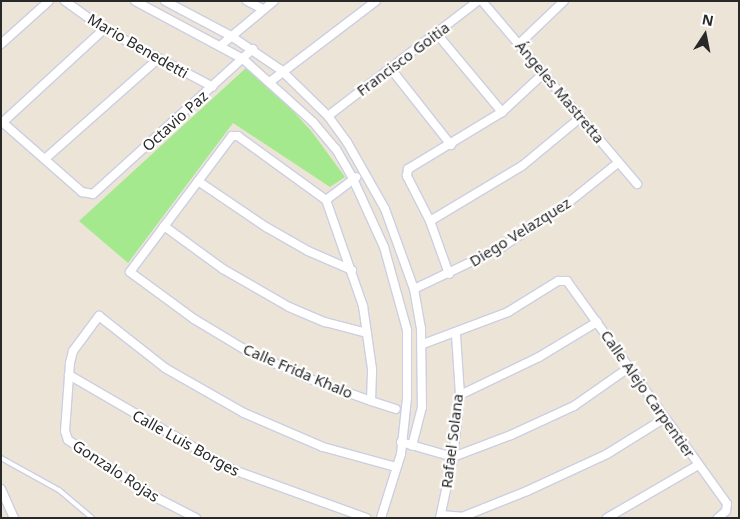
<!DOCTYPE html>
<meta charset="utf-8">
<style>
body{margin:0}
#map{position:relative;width:740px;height:519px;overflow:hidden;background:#ece5d7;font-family:"Noto Sans",sans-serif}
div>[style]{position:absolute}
.green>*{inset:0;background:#a4e98d}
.roads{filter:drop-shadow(1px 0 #cccee3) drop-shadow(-1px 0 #cccee3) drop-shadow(0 1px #cccee3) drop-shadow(0 -1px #cccee3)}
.lane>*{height:4px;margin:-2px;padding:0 2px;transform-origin:2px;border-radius:2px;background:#fff}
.street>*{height:8px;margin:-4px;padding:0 4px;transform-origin:4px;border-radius:4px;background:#fff}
span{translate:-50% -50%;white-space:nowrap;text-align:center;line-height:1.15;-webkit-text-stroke:4.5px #fff;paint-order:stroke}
.street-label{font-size:15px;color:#282828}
.frame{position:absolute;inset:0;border:2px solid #282828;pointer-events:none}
.north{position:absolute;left:680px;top:10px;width:50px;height:50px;-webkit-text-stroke:4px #fff;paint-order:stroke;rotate:11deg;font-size:14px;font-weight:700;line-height:20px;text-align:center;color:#282828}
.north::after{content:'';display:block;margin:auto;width:18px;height:22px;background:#282828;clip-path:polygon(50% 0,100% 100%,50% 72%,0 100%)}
</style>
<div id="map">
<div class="green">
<i style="clip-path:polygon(247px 67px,277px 93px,312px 132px,345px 177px,330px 187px,233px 123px,128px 263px,79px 221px)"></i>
</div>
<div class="roads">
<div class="lane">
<i style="left:1px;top:458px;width:66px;rotate:28.9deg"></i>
<i style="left:59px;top:490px;width:43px;rotate:40.3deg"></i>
</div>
<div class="street">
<i style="left:65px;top:1px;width:48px;rotate:35.7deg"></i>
<i style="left:104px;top:29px;width:123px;rotate:28deg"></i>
<i style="left:135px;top:1px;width:123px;rotate:28.2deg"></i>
<i style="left:243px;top:59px;width:94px;rotate:42deg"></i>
<i style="left:313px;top:122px;width:35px;rotate:50deg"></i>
<i style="left:336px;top:149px;width:34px;rotate:60deg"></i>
<i style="left:353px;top:179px;width:75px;rotate:65.5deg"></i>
<i style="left:384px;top:247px;width:86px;rotate:74.5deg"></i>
<i style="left:407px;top:330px;width:68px;rotate:90deg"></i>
<i style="left:407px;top:398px;width:56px;rotate:96.1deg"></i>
<i style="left:401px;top:454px;width:67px;rotate:107.4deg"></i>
<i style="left:165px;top:1px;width:75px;rotate:27.9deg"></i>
<i style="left:231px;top:36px;width:60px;rotate:34.2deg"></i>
<i style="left:281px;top:70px;width:66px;rotate:44.4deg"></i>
<i style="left:328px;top:116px;width:32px;rotate:54deg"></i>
<i style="left:347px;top:142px;width:77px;rotate:60.4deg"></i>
<i style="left:385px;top:209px;width:85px;rotate:70.1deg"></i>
<i style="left:414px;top:289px;width:40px;rotate:80deg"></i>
<i style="left:421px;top:328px;width:79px;rotate:89.3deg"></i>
<i style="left:422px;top:407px;width:40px;rotate:104.4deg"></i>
<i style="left:247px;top:1px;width:18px;rotate:27deg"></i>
<i style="left:482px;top:1px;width:240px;rotate:49.7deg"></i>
<i style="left:437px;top:34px;width:102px;rotate:50.2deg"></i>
<i style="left:1px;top:44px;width:64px;rotate:-41.9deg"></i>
<i style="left:519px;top:44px;width:62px;rotate:-43.7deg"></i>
<i style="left:220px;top:46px;width:70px;rotate:-39.8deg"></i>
<i style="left:391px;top:69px;width:97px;rotate:51.7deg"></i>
<i style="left:271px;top:81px;width:132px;rotate:-37.3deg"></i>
<i style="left:328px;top:116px;width:189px;rotate:-37.5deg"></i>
<i style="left:1px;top:121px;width:108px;rotate:41.2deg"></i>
<i style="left:82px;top:192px;width:11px;rotate:10deg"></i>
<i style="left:93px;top:194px;width:216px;rotate:-42.2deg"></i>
<i style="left:3px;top:122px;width:137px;rotate:-42.6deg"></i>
<i style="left:46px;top:158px;width:149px;rotate:-41.5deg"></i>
<i style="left:198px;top:181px;width:82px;rotate:34.1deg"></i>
<i style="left:266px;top:227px;width:48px;rotate:29.7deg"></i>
<i style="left:308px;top:251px;width:48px;rotate:23.4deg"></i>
<i style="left:326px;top:200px;width:38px;rotate:-37deg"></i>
<i style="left:430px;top:221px;width:107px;rotate:-30.9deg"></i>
<i style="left:522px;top:166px;width:77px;rotate:-39.7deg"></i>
<i style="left:164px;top:226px;width:73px;rotate:36.1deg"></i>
<i style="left:223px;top:269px;width:76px;rotate:29.9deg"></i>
<i style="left:289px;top:307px;width:39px;rotate:23deg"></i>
<i style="left:325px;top:322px;width:43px;rotate:14.7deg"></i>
<i style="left:449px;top:274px;width:56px;rotate:-109.7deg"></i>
<i style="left:430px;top:221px;width:51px;rotate:-117.1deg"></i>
<i style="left:407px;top:176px;width:7px;rotate:-82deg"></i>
<i style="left:408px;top:169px;width:110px;rotate:-31.2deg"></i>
<i style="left:502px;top:112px;width:57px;rotate:-42.9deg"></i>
<i style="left:414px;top:289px;width:98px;rotate:-25.5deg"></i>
<i style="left:502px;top:247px;width:73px;rotate:-33.3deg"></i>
<i style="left:563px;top:207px;width:70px;rotate:-38.7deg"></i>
<i style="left:423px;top:344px;width:91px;rotate:-20.6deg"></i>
<i style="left:508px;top:312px;width:59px;rotate:-31.8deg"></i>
<i style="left:558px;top:281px;width:9px"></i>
<i style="left:567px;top:281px;width:274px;rotate:54.3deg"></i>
<i style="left:727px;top:504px;width:7px;rotate:98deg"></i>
<i style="left:726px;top:511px;width:11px;rotate:139deg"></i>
<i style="left:69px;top:375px;width:187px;rotate:30.1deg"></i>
<i style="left:231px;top:469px;width:144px;rotate:19.9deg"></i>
<i style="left:460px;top:395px;width:88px;rotate:-25.7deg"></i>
<i style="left:539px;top:357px;width:68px;rotate:-31.1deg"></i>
<i style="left:371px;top:401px;width:32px;rotate:-88deg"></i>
<i style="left:372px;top:369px;width:64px;rotate:-98.1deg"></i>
<i style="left:363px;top:306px;width:112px;rotate:-109.2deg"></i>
<i style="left:326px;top:200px;width:109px;rotate:-144deg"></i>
<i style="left:238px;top:136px;width:6px;rotate:180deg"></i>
<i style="left:232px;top:136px;width:170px;rotate:126.9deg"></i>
<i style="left:130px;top:272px;width:79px;rotate:36.3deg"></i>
<i style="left:194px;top:319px;width:64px;rotate:31deg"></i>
<i style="left:249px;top:352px;width:67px;rotate:23.9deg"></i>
<i style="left:310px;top:379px;width:65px;rotate:19.8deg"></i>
<i style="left:371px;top:401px;width:26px;rotate:18deg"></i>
<i style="left:401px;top:442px;width:54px;rotate:16.1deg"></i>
<i style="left:453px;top:457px;width:62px;rotate:-20.8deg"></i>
<i style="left:511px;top:435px;width:69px;rotate:-24.7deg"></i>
<i style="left:574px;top:406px;width:68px;rotate:-34.9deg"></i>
<i style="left:1px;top:489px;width:32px;rotate:66deg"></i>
<i style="left:441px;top:515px;width:21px;rotate:5deg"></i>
<i style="left:462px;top:517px;width:70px;rotate:-21.8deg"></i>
<i style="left:527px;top:491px;width:88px;rotate:-24.8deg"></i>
<i style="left:607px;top:454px;width:68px;rotate:-31.8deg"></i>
<i style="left:196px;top:518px;width:48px;rotate:-152.9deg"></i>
<i style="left:153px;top:496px;width:102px;rotate:-146.6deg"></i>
<i style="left:68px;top:440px;width:9px;rotate:-108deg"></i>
<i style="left:65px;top:431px;width:68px;rotate:-85.8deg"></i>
<i style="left:70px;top:363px;width:12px;rotate:-76deg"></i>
<i style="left:73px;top:351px;width:44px;rotate:-53.4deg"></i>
<i style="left:99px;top:316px;width:84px;rotate:38.2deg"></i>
<i style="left:165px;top:368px;width:91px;rotate:29.7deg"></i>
<i style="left:244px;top:413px;width:86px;rotate:23.3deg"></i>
<i style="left:323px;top:447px;width:76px;rotate:15.3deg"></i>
<i style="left:440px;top:518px;width:62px;rotate:-78deg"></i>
<i style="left:453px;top:457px;width:62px;rotate:-83.6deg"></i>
<i style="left:460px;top:395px;width:61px;rotate:-93.8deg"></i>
<i style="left:607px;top:518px;width:105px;rotate:-30.2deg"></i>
</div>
</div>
<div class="street-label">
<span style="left:138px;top:46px;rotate:30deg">Mario Benedetti</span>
<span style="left:403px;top:59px;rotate:-37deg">Francisco Goitia</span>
<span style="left:560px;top:92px;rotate:50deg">Ángeles Mastretta</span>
<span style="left:175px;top:121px;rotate:-42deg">Octavio Paz</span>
<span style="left:520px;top:232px;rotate:-32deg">Diego Velazquez</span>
<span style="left:298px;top:371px;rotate:23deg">Calle Frida Khalo</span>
<span style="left:648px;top:394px;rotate:55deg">Calle Alejo Carpentier</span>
<span style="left:452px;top:441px;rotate:-83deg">Rafael Solana</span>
<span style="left:186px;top:443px;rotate:29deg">Calle Luis Borges</span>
<span style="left:116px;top:471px;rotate:33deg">Gonzalo Rojas</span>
</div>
<div class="frame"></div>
<div class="north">N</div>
</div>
